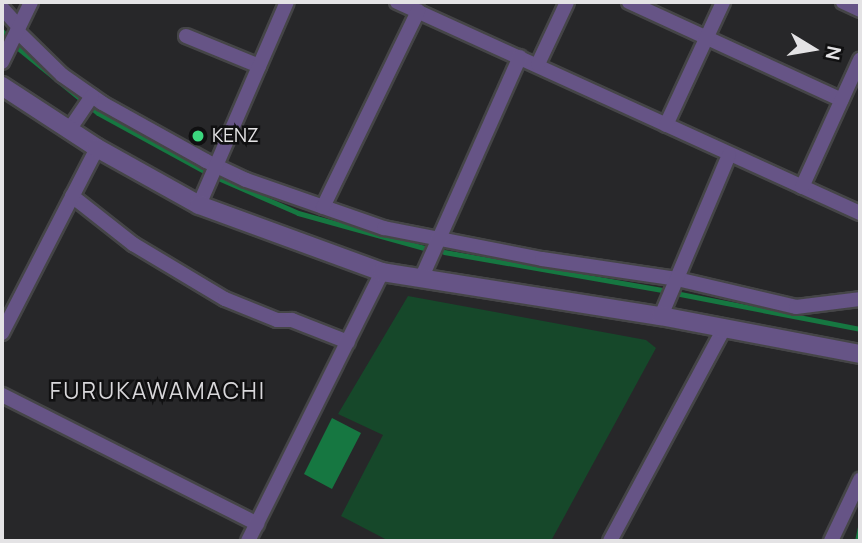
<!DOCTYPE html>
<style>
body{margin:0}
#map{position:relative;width:862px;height:543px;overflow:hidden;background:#272729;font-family:Manrope,sans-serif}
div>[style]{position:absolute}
.green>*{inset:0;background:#16482a}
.water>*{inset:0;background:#167741}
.stream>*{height:5px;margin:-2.5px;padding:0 2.5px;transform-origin:2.5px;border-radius:2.5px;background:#167741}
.roads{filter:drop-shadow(2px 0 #454547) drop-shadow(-2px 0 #454547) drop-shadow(0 2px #454547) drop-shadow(0 -2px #454547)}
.minor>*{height:14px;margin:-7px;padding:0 7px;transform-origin:7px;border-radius:7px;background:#665486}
.tertiary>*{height:18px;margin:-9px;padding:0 9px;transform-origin:9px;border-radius:9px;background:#665486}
.dots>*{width:19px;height:19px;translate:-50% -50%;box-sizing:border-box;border:4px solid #101011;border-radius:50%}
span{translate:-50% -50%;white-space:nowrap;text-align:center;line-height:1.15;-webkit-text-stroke:5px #101011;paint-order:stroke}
.poi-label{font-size:19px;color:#e4e3e5}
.left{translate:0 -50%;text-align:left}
.quarter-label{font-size:23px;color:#d8d7da;letter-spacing:2px}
.frame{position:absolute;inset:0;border:4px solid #e4e3e5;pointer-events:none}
.north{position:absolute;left:778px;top:14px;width:70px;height:70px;-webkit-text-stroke:5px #101011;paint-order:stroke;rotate:101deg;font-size:19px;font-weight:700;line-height:28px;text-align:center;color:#e4e3e5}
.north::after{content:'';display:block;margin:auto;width:24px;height:32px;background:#e4e3e5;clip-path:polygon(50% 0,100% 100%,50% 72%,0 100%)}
</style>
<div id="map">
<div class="green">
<i style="clip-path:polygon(408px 296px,646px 340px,656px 348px,551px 541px,389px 541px,341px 516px,383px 435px,338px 414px)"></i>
</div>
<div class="water">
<i style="clip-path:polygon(332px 418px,361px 433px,332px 489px,304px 474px)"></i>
</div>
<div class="stream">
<i style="left:2px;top:31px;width:8px;rotate:50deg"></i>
<i style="left:18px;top:48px;width:103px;rotate:39.1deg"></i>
<i style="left:98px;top:113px;width:121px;rotate:28.7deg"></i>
<i style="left:218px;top:178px;width:87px;rotate:23.6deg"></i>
<i style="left:298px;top:213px;width:131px;rotate:15.5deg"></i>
<i style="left:444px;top:252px;width:220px;rotate:9.9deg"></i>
<i style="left:680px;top:294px;width:183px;rotate:11deg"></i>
<i style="left:857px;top:541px;width:14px;rotate:-78deg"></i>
</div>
<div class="roads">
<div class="minor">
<i style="left:397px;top:2px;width:509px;rotate:24.5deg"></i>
<i style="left:629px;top:2px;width:234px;rotate:24.7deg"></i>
<i style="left:843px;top:2px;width:19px;rotate:25deg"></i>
<i style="left:2px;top:8px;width:25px;rotate:48deg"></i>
<i style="left:17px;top:31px;width:63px;rotate:44.4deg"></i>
<i style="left:62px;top:75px;width:49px;rotate:35deg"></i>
<i style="left:102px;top:103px;width:119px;rotate:29.1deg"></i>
<i style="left:206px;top:161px;width:44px;rotate:25.4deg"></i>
<i style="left:246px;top:180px;width:146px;rotate:19.2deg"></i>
<i style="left:384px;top:228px;width:161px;rotate:11.1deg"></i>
<i style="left:542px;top:259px;width:136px;rotate:8.4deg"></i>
<i style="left:677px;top:279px;width:122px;rotate:13.2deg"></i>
<i style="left:796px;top:307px;width:64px;rotate:-7.1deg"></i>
<i style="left:186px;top:36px;width:79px;rotate:22.3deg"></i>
<i style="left:2px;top:62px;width:67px;rotate:-64.2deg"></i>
<i style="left:538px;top:64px;width:68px;rotate:-64.9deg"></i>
<i style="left:666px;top:125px;width:136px;rotate:-65.1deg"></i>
<i style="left:69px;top:130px;width:41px;rotate:-55.9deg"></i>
<i style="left:802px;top:187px;width:140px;rotate:-65.5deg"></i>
<i style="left:72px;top:196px;width:78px;rotate:38.2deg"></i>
<i style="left:133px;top:244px;width:107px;rotate:30.9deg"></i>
<i style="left:225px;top:299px;width:56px;rotate:22deg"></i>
<i style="left:277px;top:320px;width:15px"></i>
<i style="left:292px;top:320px;width:60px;rotate:21.4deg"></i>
<i style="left:199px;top:205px;width:221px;rotate:-66.6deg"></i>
<i style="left:323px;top:207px;width:218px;rotate:-64.1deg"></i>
<i style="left:421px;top:279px;width:243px;rotate:-66deg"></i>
<i style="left:661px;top:316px;width:175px;rotate:-67.1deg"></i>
<i style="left:2px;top:333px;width:208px;rotate:-62.8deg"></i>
<i style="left:2px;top:395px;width:286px;rotate:26.8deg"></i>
<i style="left:248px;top:541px;width:301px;rotate:-63.5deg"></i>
<i style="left:610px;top:541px;width:242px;rotate:-61.8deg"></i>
<i style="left:831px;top:541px;width:68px;rotate:-64.6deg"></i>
</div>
<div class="tertiary">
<i style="left:2px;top:86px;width:113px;rotate:33.1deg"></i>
<i style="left:97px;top:148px;width:117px;rotate:29.2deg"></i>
<i style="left:199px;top:205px;width:195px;rotate:20.1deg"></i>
<i style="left:382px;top:272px;width:282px;rotate:9deg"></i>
<i style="left:661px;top:316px;width:203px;rotate:10.8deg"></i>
</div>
</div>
<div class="dots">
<i style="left:198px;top:136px;background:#3bd77e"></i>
</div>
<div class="poi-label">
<span class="left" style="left:212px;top:136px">KENZ</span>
</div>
<div class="quarter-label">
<span style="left:158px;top:390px">FURUKAWAMACHI</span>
</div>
<div class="frame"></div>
<div class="north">N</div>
</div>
